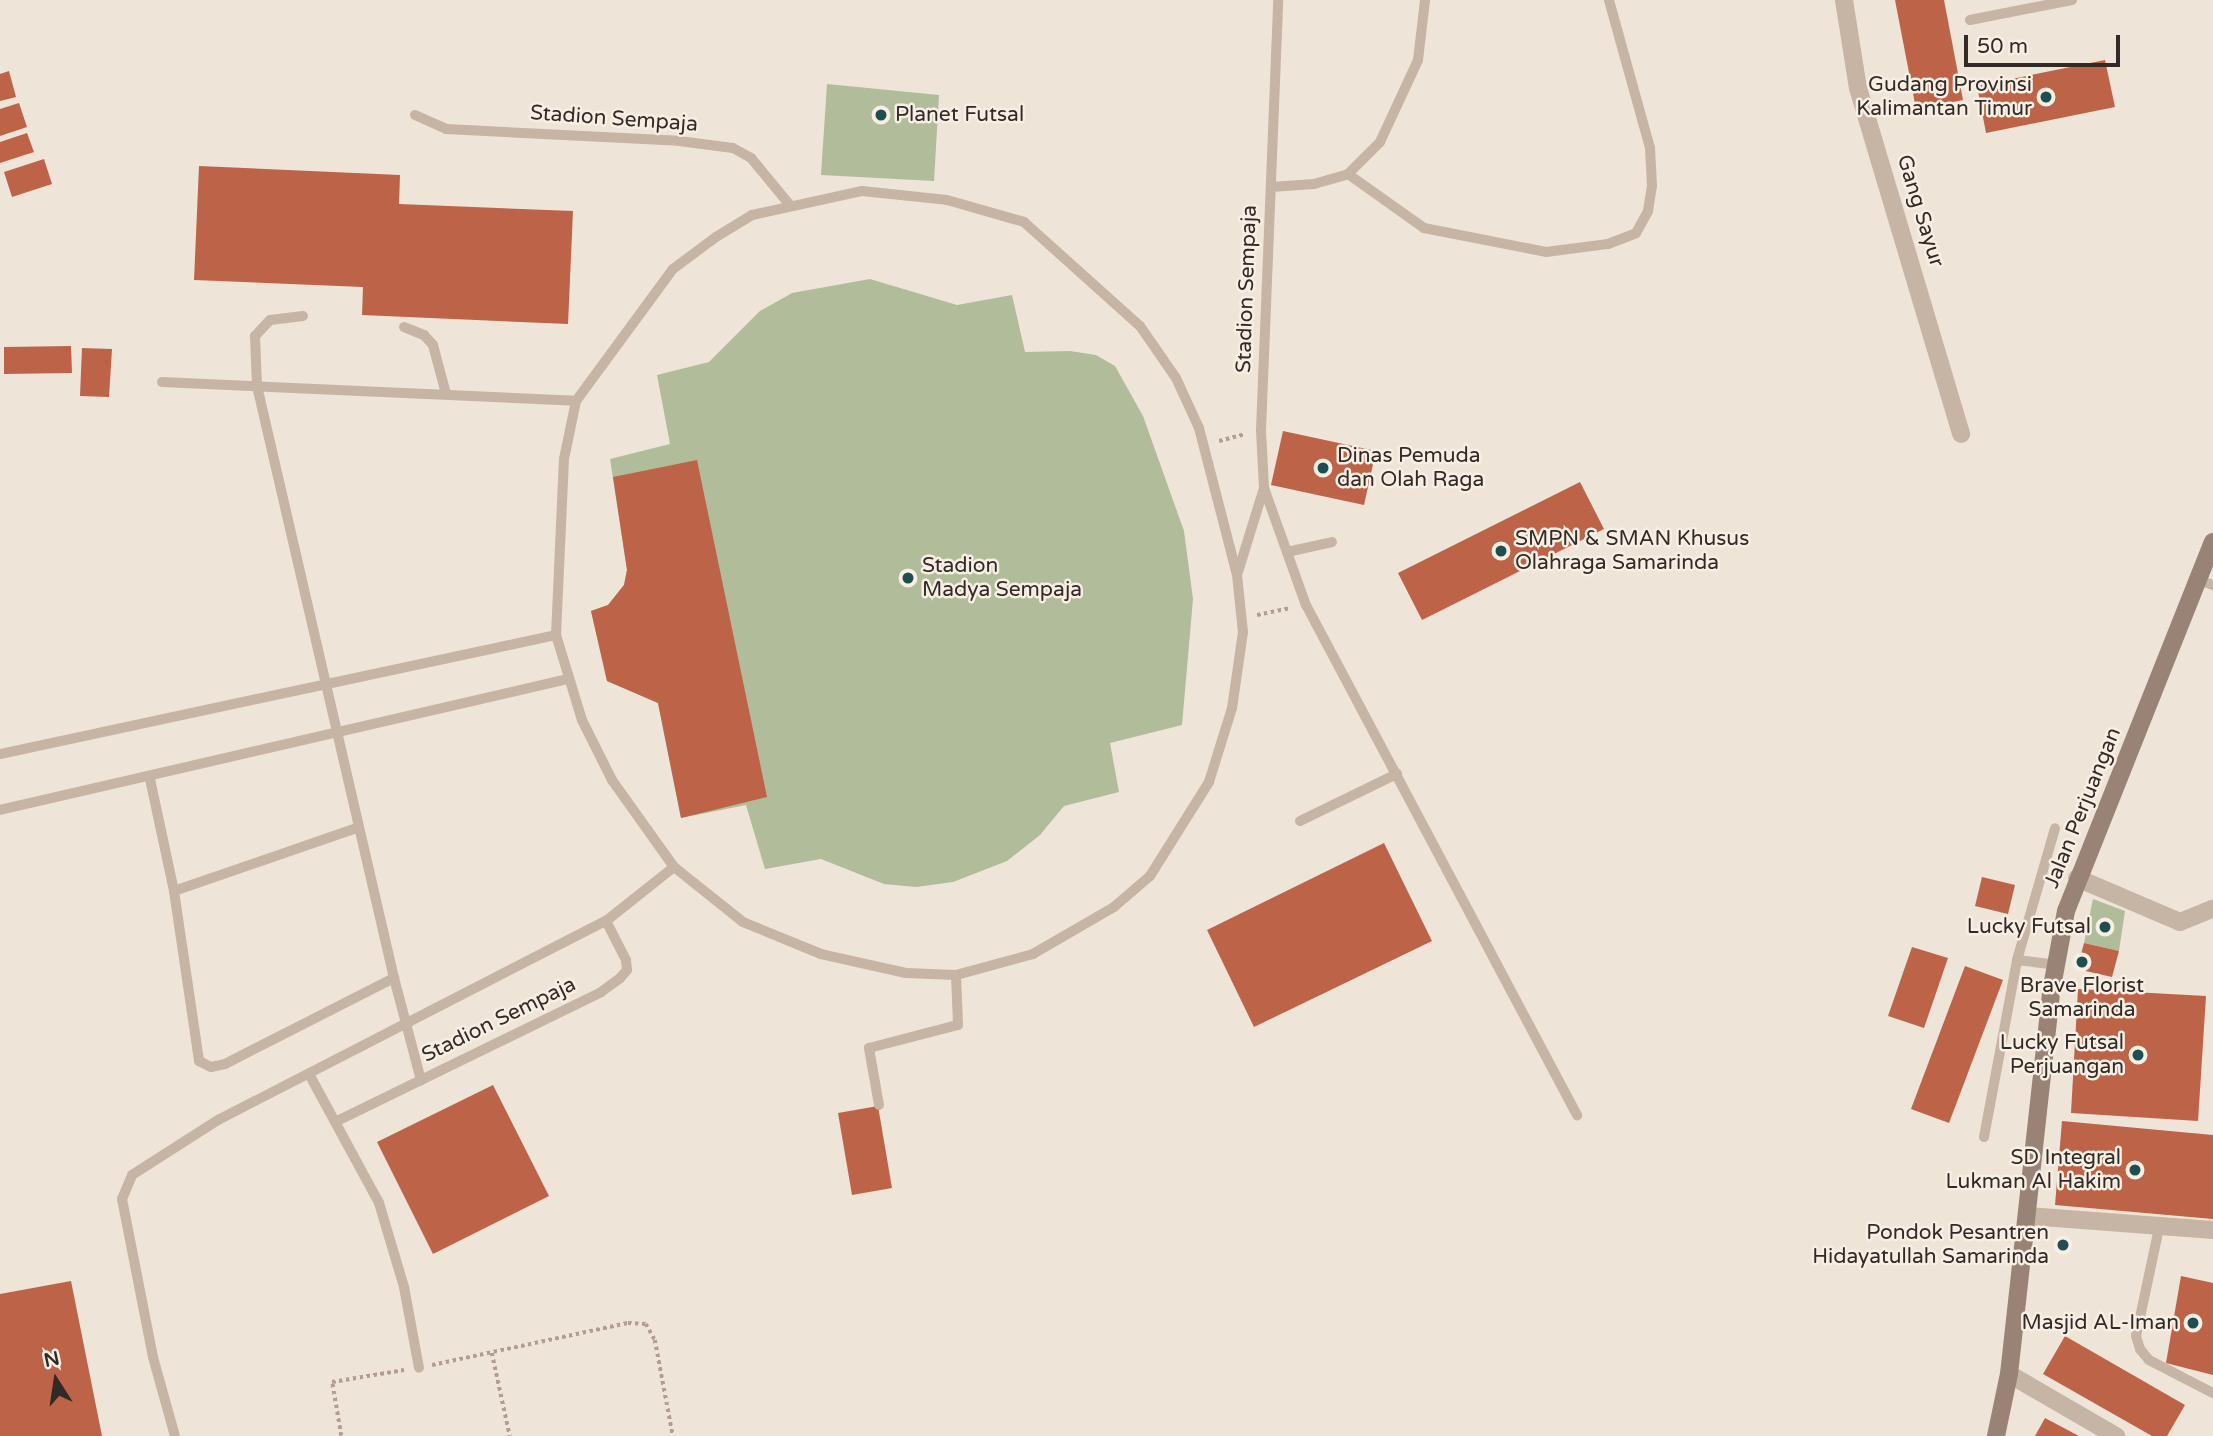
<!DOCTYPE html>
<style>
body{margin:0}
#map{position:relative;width:2213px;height:1436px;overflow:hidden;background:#efe4d8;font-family:"Varela Round",sans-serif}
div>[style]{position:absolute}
.green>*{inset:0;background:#b1bc9a}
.building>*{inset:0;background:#bd6348}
.path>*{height:3.5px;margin-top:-1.75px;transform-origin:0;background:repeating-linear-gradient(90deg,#b19e90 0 3.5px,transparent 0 7px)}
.lane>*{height:10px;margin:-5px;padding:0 5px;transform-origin:5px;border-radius:5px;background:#c6b4a5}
.street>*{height:18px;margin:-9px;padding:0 9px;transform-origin:9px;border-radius:9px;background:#c6b4a5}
.secondary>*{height:18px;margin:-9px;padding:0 9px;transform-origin:9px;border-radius:9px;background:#998377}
.dots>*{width:19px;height:19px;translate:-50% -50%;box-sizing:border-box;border:4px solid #f7eee4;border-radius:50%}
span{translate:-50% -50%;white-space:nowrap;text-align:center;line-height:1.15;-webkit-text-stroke:5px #f7eee4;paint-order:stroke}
.poi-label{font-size:21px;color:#322a26}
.right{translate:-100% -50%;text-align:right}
.left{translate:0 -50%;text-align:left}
.street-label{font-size:21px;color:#322a26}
.north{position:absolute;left:21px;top:1345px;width:70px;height:70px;-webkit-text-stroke:5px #f7eee4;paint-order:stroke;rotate:348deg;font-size:19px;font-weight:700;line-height:28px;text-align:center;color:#322a26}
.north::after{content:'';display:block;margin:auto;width:24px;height:32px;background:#322a26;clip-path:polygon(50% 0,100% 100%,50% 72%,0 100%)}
.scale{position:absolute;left:1964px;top:35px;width:156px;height:32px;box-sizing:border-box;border:4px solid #322a26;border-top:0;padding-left:9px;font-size:21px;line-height:24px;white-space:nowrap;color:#322a26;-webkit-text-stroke:5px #f7eee4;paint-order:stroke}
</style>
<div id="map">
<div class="green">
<i style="clip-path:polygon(827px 84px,939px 95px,934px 181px,821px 175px)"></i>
<i style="clip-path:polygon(870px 279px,957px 305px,1012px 295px,1025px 352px,1070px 351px,1096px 355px,1115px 366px,1143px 416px,1184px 531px,1193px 599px,1182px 725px,1110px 743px,1119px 792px,1064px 806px,1040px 835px,1007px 861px,953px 882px,916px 887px,884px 884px,821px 859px,765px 869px,746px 805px,681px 818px,658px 703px,607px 681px,591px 611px,608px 605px,624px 585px,627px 570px,610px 459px,670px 444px,657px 375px,709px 362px,760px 311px,792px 293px)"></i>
<i style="clip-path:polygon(2093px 899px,2125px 911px,2119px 951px,2084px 943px)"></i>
</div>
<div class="building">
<i style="clip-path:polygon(1895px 0,1944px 0,1963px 100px,1916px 109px)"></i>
<i style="clip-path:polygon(2105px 60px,2115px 107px,1986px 133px,1977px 86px)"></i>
<i style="clip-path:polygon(9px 71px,16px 97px,0 101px,0 74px)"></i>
<i style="clip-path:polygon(19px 103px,27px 127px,0 136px,0 109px)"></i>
<i style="clip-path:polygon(27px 133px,34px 152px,0 163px,0 142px)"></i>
<i style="clip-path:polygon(44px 159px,52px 184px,12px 197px,4px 172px)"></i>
<i style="clip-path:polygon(199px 166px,400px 175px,399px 204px,573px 211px,568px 324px,362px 315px,363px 287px,194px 280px)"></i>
<i style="clip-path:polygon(71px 346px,72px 373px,4px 374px,4px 347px)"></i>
<i style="clip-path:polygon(82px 348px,112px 349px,109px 397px,80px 396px)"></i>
<i style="clip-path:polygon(1283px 431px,1376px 451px,1364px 505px,1271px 485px)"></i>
<i style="clip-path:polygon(697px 460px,767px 797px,681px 818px,658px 703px,607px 681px,591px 611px,608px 605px,624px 585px,627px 570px,613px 477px)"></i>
<i style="clip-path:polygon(1580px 482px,1604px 529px,1422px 620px,1398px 573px)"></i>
<i style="clip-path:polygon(1384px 843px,1432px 941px,1254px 1027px,1207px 930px)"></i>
<i style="clip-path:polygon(1982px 877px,2015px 885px,2008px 914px,1975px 906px)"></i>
<i style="clip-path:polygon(2084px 943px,2119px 951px,2112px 977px,2077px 969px)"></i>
<i style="clip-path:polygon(1912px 947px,1948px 958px,1924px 1028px,1888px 1016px)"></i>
<i style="clip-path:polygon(1965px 966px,2003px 980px,1949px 1123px,1911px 1109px)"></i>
<i style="clip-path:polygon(2078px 989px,2206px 996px,2198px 1121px,2071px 1113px)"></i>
<i style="clip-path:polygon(493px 1085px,549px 1196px,433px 1254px,377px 1142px)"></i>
<i style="clip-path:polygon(878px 1106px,892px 1188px,852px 1195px,838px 1113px)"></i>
<i style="clip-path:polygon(2062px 1121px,2213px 1135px,2213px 1219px,2055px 1205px)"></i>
<i style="clip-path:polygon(2181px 1276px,2213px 1283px,2213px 1375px,2166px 1363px)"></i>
<i style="clip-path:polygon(71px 1281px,102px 1436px,0 1436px,0 1294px)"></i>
<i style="clip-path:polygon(2065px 1336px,2185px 1405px,2167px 1436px,2152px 1436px,2043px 1374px)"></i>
<i style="clip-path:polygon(2045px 1418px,2079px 1436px,2035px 1436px)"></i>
</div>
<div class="path">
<i style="left:1219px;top:441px;width:27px;rotate:-15deg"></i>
<i style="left:1257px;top:615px;width:34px;rotate:-12deg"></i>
<i style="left:492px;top:1353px;width:85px;rotate:77.8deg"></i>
<i style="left:432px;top:1365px;width:200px;rotate:-12.1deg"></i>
<i style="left:628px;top:1323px;width:18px;rotate:3deg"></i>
<i style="left:646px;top:1324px;width:18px;rotate:61deg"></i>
<i style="left:655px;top:1340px;width:98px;rotate:79.4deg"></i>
<i style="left:341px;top:1436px;width:55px;rotate:-99.5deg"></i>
<i style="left:332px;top:1382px;width:73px;rotate:-9.5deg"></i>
</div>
<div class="lane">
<i style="left:1970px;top:20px;width:104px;rotate:-11.1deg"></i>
<i style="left:415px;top:115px;width:34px;rotate:24deg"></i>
<i style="left:446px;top:129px;width:233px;rotate:2.9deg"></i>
<i style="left:679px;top:141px;width:54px;rotate:7.4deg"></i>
<i style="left:733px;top:148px;width:21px;rotate:29deg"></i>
<i style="left:751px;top:158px;width:60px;rotate:50.4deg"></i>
<i style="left:1348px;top:174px;width:93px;rotate:35.4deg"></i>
<i style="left:1424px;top:228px;width:124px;rotate:11.1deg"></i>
<i style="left:1546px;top:252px;width:63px;rotate:-7.4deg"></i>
<i style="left:1608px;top:244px;width:30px;rotate:-21deg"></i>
<i style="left:1636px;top:233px;width:25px;rotate:-61deg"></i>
<i style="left:1648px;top:211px;width:25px;rotate:-81deg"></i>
<i style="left:1652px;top:186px;width:38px;rotate:-93deg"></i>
<i style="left:1650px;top:148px;width:154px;rotate:-105.5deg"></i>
<i style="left:1271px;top:187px;width:43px;rotate:-4deg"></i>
<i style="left:1314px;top:184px;width:35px;rotate:-16deg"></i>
<i style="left:1348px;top:174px;width:45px;rotate:-45deg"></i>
<i style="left:1380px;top:142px;width:90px;rotate:-65.1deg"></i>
<i style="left:1418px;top:60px;width:60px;rotate:-83.3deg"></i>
<i style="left:862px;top:191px;width:85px;rotate:6deg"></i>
<i style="left:947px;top:200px;width:80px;rotate:15.9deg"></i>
<i style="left:1024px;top:222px;width:156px;rotate:41.9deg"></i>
<i style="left:1140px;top:326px;width:63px;rotate:55.3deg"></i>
<i style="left:1176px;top:378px;width:55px;rotate:65.3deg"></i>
<i style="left:1199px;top:428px;width:152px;rotate:75.5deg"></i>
<i style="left:1237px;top:575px;width:57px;rotate:84deg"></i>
<i style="left:1243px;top:632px;width:77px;rotate:98.2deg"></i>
<i style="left:1232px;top:708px;width:77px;rotate:107.3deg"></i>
<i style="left:1209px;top:782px;width:111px;rotate:122.1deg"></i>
<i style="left:1150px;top:876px;width:48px;rotate:139.3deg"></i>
<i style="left:1114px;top:907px;width:94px;rotate:149.9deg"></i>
<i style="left:1033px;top:954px;width:80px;rotate:164.7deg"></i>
<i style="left:956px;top:975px;width:50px;rotate:-177.7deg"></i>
<i style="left:906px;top:973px;width:87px;rotate:-167.4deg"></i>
<i style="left:821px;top:954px;width:84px;rotate:-157.7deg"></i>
<i style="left:743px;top:922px;width:88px;rotate:-141.4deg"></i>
<i style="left:674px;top:867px;width:107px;rotate:-125.5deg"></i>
<i style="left:612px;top:780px;width:67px;rotate:-116.6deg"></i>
<i style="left:582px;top:720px;width:89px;rotate:-107deg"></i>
<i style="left:556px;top:635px;width:176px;rotate:-87.4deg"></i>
<i style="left:564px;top:459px;width:59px;rotate:-78.3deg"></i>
<i style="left:576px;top:401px;width:164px;rotate:-53.7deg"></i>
<i style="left:673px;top:269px;width:54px;rotate:-36.7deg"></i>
<i style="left:716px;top:237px;width:42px;rotate:-31.4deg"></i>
<i style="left:752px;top:215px;width:113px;rotate:-12.3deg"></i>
<i style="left:303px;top:316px;width:33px;rotate:173deg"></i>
<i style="left:270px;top:320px;width:22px;rotate:133deg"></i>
<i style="left:255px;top:336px;width:50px;rotate:87.7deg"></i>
<i style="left:257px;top:386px;width:608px;rotate:76.97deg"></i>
<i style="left:404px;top:327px;width:22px;rotate:22deg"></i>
<i style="left:424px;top:335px;width:13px;rotate:48deg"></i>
<i style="left:433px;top:345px;width:51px;rotate:75.1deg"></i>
<i style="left:162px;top:382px;width:414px;rotate:2.6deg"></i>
<i style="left:1264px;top:488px;width:124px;rotate:70.3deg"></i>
<i style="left:1306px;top:605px;width:578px;rotate:62.02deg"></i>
<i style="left:1287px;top:552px;width:46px;rotate:-12.5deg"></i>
<i style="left:1238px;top:572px;width:88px;rotate:-72.8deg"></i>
<i style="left:1264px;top:488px;width:58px;rotate:-93deg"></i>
<i style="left:1261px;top:430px;width:430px;rotate:-87.7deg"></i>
<i style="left:2199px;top:580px;width:15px;rotate:20deg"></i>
<i style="left:0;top:754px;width:569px;rotate:-12.08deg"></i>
<i style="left:150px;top:779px;width:115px;rotate:77.9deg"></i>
<i style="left:174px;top:891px;width:172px;rotate:81.6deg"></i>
<i style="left:199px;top:1061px;width:13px;rotate:27deg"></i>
<i style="left:211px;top:1067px;width:14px;rotate:-12deg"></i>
<i style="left:225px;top:1064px;width:190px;rotate:-27deg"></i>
<i style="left:394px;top:978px;width:106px;rotate:75.2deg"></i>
<i style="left:0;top:810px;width:583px;rotate:-12.99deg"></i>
<i style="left:1300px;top:821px;width:108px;rotate:-25.9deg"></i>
<i style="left:174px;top:891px;width:194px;rotate:-19deg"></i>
<i style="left:2017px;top:960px;width:137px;rotate:-73.9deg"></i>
<i style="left:309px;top:1074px;width:147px;rotate:61.5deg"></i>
<i style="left:379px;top:1203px;width:88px;rotate:73.4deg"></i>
<i style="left:404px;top:1287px;width:82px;rotate:79.5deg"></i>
<i style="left:879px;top:1105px;width:58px;rotate:-100deg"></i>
<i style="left:869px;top:1048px;width:92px;rotate:-14.5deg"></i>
<i style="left:958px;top:1025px;width:50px;rotate:-92.3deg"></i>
<i style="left:335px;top:1122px;width:296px;rotate:-26deg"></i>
<i style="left:601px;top:992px;width:24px;rotate:-36deg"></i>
<i style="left:620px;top:978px;width:11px;rotate:-49deg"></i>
<i style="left:627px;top:970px;width:10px;rotate:-96deg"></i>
<i style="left:626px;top:960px;width:44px;rotate:-117.1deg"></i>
<i style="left:1984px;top:1137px;width:180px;rotate:-79.4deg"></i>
<i style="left:2017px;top:960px;width:39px;rotate:7deg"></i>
<i style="left:2159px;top:1228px;width:110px;rotate:102deg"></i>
<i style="left:2136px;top:1336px;width:14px;rotate:73deg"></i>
<i style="left:2140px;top:1349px;width:14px;rotate:51deg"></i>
<i style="left:2149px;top:1360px;width:72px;rotate:27.3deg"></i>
<i style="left:175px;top:1436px;width:82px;rotate:-105.6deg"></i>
<i style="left:153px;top:1357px;width:161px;rotate:-101.1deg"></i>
<i style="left:122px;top:1199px;width:26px;rotate:-67deg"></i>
<i style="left:132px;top:1175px;width:102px;rotate:-32.6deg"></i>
<i style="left:218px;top:1120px;width:436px;rotate:-27.2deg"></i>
<i style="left:606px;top:921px;width:87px;rotate:-38.5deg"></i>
</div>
<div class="street">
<i style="left:1844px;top:0;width:89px;rotate:81deg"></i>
<i style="left:1858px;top:88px;width:361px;rotate:73.4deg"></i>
<i style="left:2077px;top:878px;width:112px;rotate:23.1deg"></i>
<i style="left:2180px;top:922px;width:35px;rotate:-22deg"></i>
<i style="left:2028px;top:1216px;width:186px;rotate:4.3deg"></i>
<i style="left:2009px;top:1374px;width:124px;rotate:30.1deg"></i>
</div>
<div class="secondary">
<i style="left:1996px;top:1436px;width:63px;rotate:-78.2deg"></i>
<i style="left:2009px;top:1374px;width:389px;rotate:-83.7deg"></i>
<i style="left:2052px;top:987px;width:77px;rotate:-79.6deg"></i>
<i style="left:2066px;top:911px;width:397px;rotate:-68.3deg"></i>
</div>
<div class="dots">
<i style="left:2046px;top:97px;background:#1f4e50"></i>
<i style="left:881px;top:115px;background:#1f4e50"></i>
<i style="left:1323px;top:468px;background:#1f4e50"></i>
<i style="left:1501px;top:551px;background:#1f4e50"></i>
<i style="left:908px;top:578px;background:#1f4e50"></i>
<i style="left:2105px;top:927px;background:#1f4e50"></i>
<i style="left:2082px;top:962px;background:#1f4e50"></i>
<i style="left:2138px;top:1055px;background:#1f4e50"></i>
<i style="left:2135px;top:1170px;background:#1f4e50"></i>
<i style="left:2063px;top:1245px;background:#1f4e50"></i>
<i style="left:2193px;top:1323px;background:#1f4e50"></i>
</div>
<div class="poi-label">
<span class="right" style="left:2032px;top:97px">Gudang Provinsi<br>Kalimantan Timur</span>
<span class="left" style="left:895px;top:115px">Planet Futsal</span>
<span class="left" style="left:1337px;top:468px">Dinas Pemuda<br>dan Olah Raga</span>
<span class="left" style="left:1515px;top:551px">SMPN &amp; SMAN Khusus<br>Olahraga Samarinda</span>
<span class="left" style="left:922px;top:578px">Stadion<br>Madya Sempaja</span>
<span class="right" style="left:2091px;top:927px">Lucky Futsal</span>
<span style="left:2082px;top:998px">Brave Florist<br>Samarinda</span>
<span class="right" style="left:2124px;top:1055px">Lucky Futsal<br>Perjuangan</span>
<span class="right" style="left:2121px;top:1170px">SD Integral<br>Lukman Al Hakim</span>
<span class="right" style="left:2049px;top:1245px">Pondok Pesantren<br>Hidayatullah Samarinda</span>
<span class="right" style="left:2179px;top:1323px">Masjid AL-Iman</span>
</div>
<div class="street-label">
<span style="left:614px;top:119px;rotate:4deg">Stadion Sempaja</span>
<span style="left:1920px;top:211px;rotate:73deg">Gang Sayur</span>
<span style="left:1247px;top:289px;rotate:-88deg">Stadion Sempaja</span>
<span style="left:2083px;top:808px;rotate:-68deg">Jalan Perjuangan</span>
<span style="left:499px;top:1020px;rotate:-26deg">Stadion Sempaja</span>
</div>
<div class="north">N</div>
<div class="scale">50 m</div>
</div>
